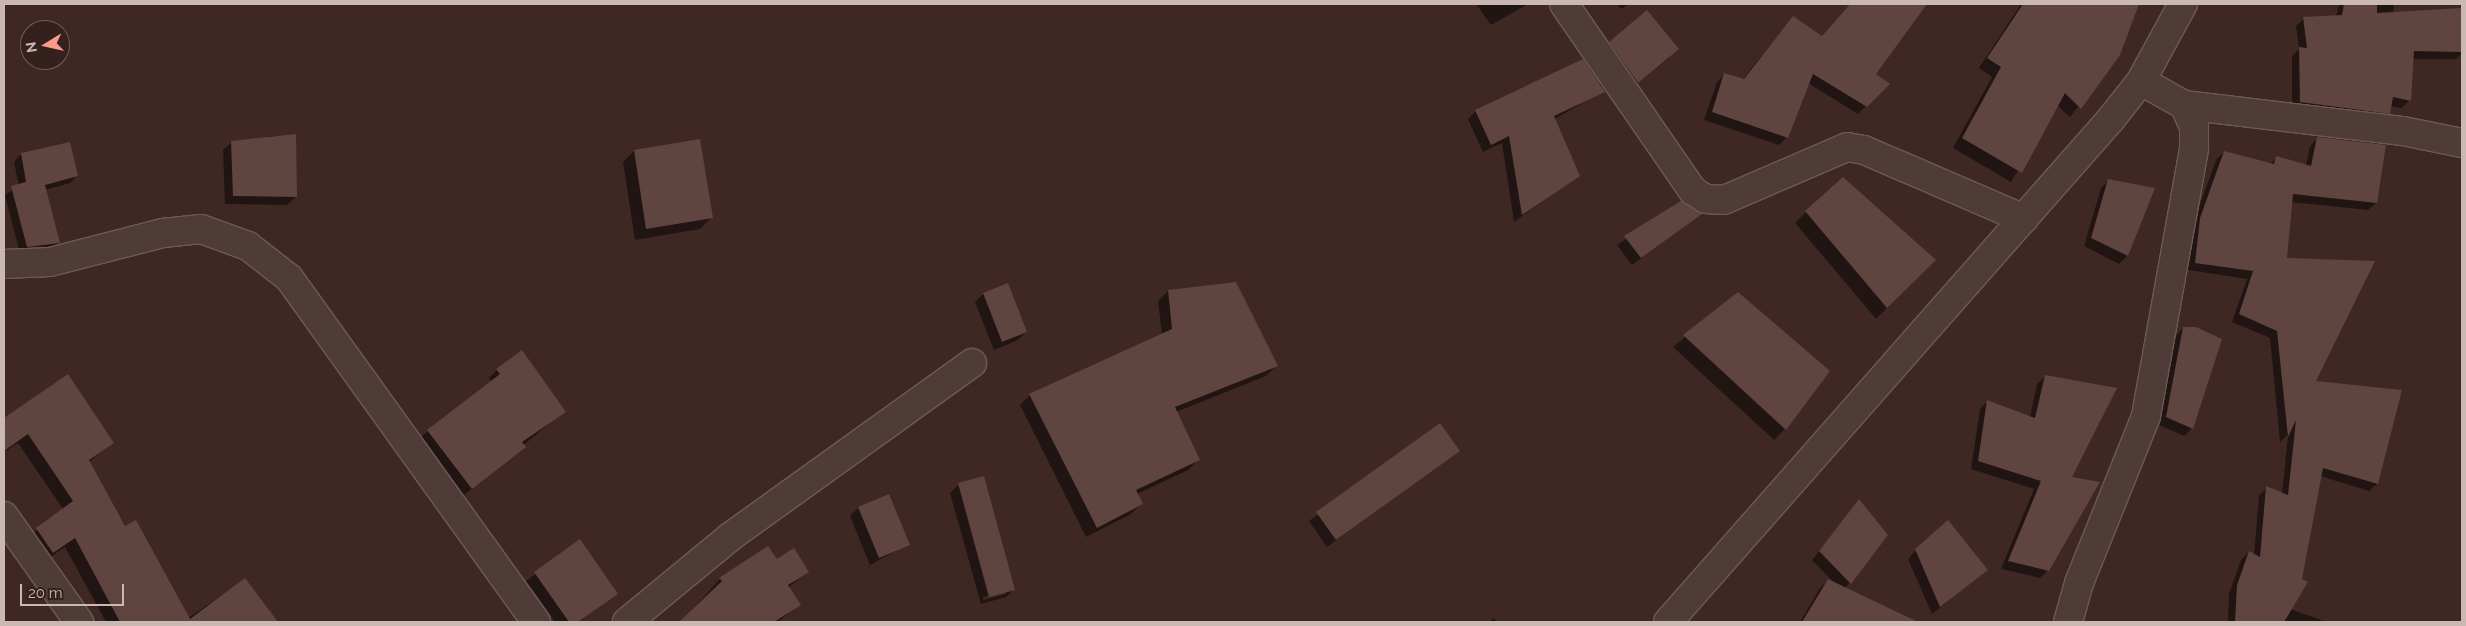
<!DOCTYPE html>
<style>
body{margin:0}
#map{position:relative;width:2466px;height:626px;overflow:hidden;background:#3f2824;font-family:Raleway,sans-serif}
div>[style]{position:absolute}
.shadow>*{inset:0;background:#0007}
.building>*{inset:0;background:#604440}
.roads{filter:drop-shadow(1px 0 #6d5a56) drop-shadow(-1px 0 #6d5a56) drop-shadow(0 1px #6d5a56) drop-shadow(0 -1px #6d5a56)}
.minor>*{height:28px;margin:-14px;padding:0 14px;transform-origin:14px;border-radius:14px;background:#4f3c39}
span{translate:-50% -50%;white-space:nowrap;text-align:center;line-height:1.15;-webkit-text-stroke:5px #34201d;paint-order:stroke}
.frame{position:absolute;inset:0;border:5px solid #cab8b5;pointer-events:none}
.north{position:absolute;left:20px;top:20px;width:50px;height:50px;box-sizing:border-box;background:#34201d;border:1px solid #705d5a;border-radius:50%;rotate:261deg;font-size:14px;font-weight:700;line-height:20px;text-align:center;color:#cab8b5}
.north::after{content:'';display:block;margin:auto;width:18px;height:22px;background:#f99c8b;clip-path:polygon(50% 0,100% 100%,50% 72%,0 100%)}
.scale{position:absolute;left:20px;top:584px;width:104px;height:22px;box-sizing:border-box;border:2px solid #cab8b5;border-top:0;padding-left:6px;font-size:15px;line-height:18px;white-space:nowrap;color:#cab8b5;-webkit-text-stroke:4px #34201d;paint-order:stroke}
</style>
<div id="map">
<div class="shadow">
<i style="clip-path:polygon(1476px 4px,1528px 4px,1491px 25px)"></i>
<i style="clip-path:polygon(1617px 4px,1629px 4px,1621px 9px)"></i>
<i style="clip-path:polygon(1850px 4px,1906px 4px,1918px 14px,1874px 75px,1888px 84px,1858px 114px,1808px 83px,1787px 137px,1779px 145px,1704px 120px,1717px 82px,1725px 74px,1742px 80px,1793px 17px,1821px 37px)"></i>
<i style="clip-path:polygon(2021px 4px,2138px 4px,2119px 54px,2070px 117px,2057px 105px,2011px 182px,1953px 148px,1992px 77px,1979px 68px)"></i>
<i style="clip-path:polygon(2339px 4px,2394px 4px,2393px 14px,2462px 9px,2462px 53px,2456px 59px,2413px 59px,2410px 100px,2402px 108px,2390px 106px,2381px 121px,2292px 110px,2292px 56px,2299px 49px,2296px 26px,2304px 18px,2336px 16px)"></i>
<i style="clip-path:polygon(1610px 43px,1670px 57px,1629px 90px,1602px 51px)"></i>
<i style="clip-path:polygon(1604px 91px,1554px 119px,1578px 176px,1514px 222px,1502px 143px,1483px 152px,1468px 119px,1476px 111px)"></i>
<i style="clip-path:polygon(269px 136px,295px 136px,296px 197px,287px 205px,225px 204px,223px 150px,232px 142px,265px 140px)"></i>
<i style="clip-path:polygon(2318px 138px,2376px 203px,2368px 210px,2291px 202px,2286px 260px,2314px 382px,2377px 484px,2369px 491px,2320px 476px,2290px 609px,2327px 622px,2228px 622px,2229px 594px,2241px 560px,2249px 552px,2254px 555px,2259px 495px,2267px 488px,2282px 494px,2288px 435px,2280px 442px,2270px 338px,2232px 322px,2247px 279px,2188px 270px,2192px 227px,2216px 160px,2224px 152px,2270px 164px,2276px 158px,2306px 165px,2310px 146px)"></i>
<i style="clip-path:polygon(634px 151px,711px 218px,700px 229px,635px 240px,623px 162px)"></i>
<i style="clip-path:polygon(21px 154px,77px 176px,70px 183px,45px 190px,59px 243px,52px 250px,20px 254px,5px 195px,19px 186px,14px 162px)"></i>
<i style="clip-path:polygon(2109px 180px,2153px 188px,2127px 256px,2119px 264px,2084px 246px,2101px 188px)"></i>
<i style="clip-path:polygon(1681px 202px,1700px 214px,1632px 265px,1617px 245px)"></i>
<i style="clip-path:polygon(1806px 212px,1934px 260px,1876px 319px,1795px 223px)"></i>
<i style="clip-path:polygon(1168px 291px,1276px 366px,1266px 376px,1176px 412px,1198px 460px,1188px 470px,1137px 494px,1141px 504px,1131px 514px,1086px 537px,1020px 405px,1030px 395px,1162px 335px,1158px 301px)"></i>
<i style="clip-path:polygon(1738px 293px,1785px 429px,1774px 440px,1673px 347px)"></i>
<i style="clip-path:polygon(983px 294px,1026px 332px,1018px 340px,994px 350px,975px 302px)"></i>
<i style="clip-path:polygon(2183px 328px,2192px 428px,2184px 436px,2159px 425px,2175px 337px)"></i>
<i style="clip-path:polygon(497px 370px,564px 411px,463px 496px,419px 438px,492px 382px,489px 378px)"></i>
<i style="clip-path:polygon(67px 376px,112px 443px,89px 462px,124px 527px,188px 618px,245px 580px,276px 622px,106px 622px,65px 547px,43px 562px,27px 538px,63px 509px,18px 443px,4px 452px,4px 419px)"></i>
<i style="clip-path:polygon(2046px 376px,2070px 478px,2048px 570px,2040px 578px,2001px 569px,2034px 489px,1971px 469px,1980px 409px,1988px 401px,2030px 417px,2037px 384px)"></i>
<i style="clip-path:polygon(1439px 425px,1458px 451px,1327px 547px,1309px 521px)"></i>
<i style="clip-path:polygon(evenodd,984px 478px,1014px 589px,1006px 597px,981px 604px,950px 493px,958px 485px,984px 478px,1006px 591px,1006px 594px,983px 600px,983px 597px,1006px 591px)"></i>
<i style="clip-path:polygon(1859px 501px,1887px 535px,1845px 588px,1915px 622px,1800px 622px,1820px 588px,1828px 580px,1834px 583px,1812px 560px)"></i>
<i style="clip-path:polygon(858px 508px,909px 544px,870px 565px,850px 516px)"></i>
<i style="clip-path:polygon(580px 541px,617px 594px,579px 622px,555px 622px,526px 581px)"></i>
<i style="clip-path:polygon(1916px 550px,1986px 570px,1932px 614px,1908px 559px)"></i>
<i style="clip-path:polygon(776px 561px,808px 571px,788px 588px,799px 605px,778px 622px,681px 622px,720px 579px)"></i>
<i style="clip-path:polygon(1494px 618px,1497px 622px,1488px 622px)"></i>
</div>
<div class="building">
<i style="clip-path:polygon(1850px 4px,1927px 4px,1876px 74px,1890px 84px,1867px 107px,1813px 74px,1788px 138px,1712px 112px,1724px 73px,1744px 79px,1793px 16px,1822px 36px)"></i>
<i style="clip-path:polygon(2023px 4px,2139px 4px,2120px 55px,2081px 109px,2065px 93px,2022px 173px,1962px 138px,2001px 67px,1987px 58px)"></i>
<i style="clip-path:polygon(2344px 4px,2377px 4px,2377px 13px,2462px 8px,2462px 52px,2414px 51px,2411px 101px,2393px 97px,2390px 114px,2300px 102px,2299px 47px,2307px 48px,2303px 17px,2342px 15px)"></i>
<i style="clip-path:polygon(1647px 10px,1679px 49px,1638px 83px,1609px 42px)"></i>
<i style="clip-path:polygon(1583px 59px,1605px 92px,1554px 116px,1580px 176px,1522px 215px,1509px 136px,1491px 145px,1475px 110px)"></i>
<i style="clip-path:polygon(296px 134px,297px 197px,233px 196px,231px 141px)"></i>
<i style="clip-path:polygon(2317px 137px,2386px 145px,2377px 203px,2293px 194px,2287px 258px,2375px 261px,2316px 381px,2402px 390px,2378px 484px,2323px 468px,2302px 579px,2308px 582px,2284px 622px,2235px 622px,2237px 585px,2249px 551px,2260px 557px,2266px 486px,2288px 495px,2296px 420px,2288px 437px,2277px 331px,2239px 314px,2253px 271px,2195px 263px,2200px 218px,2224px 151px,2274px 164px,2276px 156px,2311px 166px)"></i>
<i style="clip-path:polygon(700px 139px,713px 218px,646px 229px,634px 150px)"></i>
<i style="clip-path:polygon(70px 142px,78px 176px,45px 185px,60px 243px,27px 247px,11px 186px,26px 182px,21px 153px)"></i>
<i style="clip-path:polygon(1843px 177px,1936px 260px,1887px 308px,1805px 211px)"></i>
<i style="clip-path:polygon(2108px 179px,2155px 188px,2128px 256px,2091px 238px)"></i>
<i style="clip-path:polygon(1681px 201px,1702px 214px,1641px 258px,1624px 236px)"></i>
<i style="clip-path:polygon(1236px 282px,1278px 366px,1175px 407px,1200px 460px,1136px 490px,1143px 504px,1097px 528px,1029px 394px,1172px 329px,1168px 290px)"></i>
<i style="clip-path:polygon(1008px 283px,1027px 332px,1002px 342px,983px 293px)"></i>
<i style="clip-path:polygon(1738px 292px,1830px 371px,1786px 430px,1683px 335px)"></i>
<i style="clip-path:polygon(2183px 327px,2196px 327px,2222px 339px,2193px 429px,2166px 417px)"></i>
<i style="clip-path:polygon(522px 350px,566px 412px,522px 442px,526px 447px,472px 489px,427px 430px,500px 374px,496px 369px)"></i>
<i style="clip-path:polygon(68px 374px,114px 443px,89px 460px,125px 526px,136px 520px,190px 619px,245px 578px,278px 622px,120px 622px,75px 538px,53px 553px,36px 528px,73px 501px,28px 434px,4px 451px,4px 418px)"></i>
<i style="clip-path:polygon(2045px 375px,2117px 388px,2072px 477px,2100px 482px,2049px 571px,2008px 561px,2041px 481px,1978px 461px,1987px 400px,2035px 418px)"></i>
<i style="clip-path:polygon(1440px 423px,1460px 451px,1336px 540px,1316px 512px)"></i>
<i style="clip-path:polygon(984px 476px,1015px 590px,989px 597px,958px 483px)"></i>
<i style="clip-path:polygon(889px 494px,910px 545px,879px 558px,858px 507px)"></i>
<i style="clip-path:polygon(1859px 499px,1888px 535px,1851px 584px,1819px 551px)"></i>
<i style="clip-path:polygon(1948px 520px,1988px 570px,1940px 607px,1915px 549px)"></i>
<i style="clip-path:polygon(580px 539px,618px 594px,578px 622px,569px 622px,534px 572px)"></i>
<i style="clip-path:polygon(768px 546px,777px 559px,794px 548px,809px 572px,788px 585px,801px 605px,774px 622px,679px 622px,722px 581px,719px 578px)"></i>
<i style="clip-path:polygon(1828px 579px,1918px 622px,1802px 622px)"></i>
</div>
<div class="roads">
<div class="minor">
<i style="left:1564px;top:4px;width:227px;rotate:55.4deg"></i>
<i style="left:1693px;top:191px;width:15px;rotate:32deg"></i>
<i style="left:1706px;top:199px;width:18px;rotate:3deg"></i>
<i style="left:1724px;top:200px;width:134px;rotate:-23.3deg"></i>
<i style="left:1847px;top:147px;width:17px;rotate:10deg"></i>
<i style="left:1864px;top:150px;width:174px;rotate:23.3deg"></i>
<i style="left:2184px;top:105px;width:221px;rotate:6.8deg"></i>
<i style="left:2403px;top:131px;width:60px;rotate:11.5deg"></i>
<i style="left:4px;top:264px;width:46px;rotate:-2.5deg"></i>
<i style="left:50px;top:262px;width:117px;rotate:-14.4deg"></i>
<i style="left:163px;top:233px;width:38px;rotate:-6deg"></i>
<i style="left:201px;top:229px;width:50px;rotate:19.9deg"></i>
<i style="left:248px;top:246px;width:52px;rotate:38deg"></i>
<i style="left:289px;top:278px;width:423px;rotate:54.3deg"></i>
<i style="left:4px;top:516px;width:130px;rotate:54.7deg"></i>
<i style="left:627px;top:622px;width:134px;rotate:-39.5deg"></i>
<i style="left:730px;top:537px;width:298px;rotate:-35.7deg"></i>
<i style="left:1668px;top:622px;width:670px;rotate:-48.63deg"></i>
<i style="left:2111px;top:119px;width:48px;rotate:-51.7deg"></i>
<i style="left:2141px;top:81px;width:88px;rotate:-61.4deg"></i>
<i style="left:2068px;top:622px;width:41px;rotate:-74.2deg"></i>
<i style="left:2079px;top:583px;width:180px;rotate:-68.1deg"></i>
<i style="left:2146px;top:416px;width:272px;rotate:-79.8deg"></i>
<i style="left:2194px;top:148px;width:21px;rotate:-90deg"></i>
<i style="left:2194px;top:127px;width:24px;rotate:-114deg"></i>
<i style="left:2184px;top:105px;width:49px;rotate:-150.8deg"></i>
</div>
</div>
<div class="frame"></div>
<div class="north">N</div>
<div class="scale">20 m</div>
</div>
